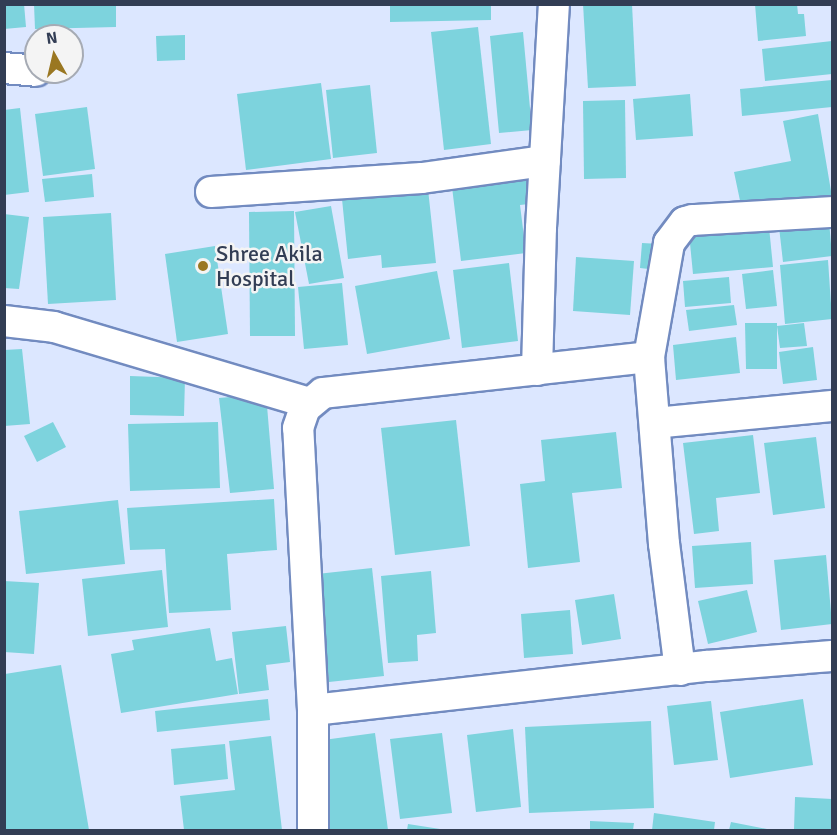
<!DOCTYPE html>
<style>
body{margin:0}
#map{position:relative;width:837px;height:835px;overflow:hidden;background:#dce7ff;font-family:Signika,sans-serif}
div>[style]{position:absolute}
.building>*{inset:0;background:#7dd3dd}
.roads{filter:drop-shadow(2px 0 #728bc0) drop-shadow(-2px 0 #728bc0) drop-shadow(0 2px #728bc0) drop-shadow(0 -2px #728bc0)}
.minor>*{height:30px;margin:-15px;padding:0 15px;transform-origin:15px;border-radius:15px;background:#fff}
.dots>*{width:16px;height:16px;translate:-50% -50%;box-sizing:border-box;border:3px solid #f4f4f4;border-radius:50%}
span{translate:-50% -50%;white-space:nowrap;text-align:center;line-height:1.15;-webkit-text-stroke:5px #f4f4f4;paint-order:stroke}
.poi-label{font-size:22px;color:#323d54}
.left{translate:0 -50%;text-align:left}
.frame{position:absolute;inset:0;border:6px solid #323d54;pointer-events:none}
.north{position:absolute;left:24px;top:24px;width:60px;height:60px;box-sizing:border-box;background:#f4f4f4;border:2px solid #a6abb4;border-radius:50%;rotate:352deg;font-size:16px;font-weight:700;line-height:24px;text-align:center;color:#323d54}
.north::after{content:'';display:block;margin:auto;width:21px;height:27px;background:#9a7721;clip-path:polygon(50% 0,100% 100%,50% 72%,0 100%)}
</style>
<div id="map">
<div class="building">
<i style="clip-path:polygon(4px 4px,24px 4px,26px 27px,4px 29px)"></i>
<i style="clip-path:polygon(34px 4px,116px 4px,116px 27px,35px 29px)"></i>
<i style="clip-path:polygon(390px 4px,491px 4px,491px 20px,390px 22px)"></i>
<i style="clip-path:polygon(583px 4px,632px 4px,636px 86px,588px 88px)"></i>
<i style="clip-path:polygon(755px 4px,797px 4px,798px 14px,804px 14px,806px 36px,758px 41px)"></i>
<i style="clip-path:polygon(478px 27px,491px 144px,444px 150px,431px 32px)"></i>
<i style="clip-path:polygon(523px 32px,532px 130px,499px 133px,490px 36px)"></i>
<i style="clip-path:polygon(185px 35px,185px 60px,157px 61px,156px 36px)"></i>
<i style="clip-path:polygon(832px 41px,832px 74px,765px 81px,762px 49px)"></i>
<i style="clip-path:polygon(832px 80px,832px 107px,742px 116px,740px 89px)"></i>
<i style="clip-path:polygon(321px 83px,331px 159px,246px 170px,237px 94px)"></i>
<i style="clip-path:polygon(370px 85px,377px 153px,333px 158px,326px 90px)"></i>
<i style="clip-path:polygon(690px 94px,693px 136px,636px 140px,633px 99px)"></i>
<i style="clip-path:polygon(625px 100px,626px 178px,584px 179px,583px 101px)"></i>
<i style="clip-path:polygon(87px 107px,95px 169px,43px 176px,35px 114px)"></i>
<i style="clip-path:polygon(20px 108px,29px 192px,4px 195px,4px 110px)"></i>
<i style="clip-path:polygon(818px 114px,832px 197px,743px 215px,734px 172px,791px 161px,783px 121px)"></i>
<i style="clip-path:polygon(92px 174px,94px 197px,45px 202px,42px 179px)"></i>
<i style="clip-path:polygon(536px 178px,538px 203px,520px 205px,526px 253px,461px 261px,452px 187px)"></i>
<i style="clip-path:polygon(428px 189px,436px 263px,382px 268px,381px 255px,348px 259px,342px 199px)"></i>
<i style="clip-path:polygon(331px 206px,344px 278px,309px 284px,295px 212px)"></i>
<i style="clip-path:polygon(294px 211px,295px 336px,250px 336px,249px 212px)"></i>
<i style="clip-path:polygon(111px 213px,116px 300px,48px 304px,43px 217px)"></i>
<i style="clip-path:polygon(4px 214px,29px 217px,19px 289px,4px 288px)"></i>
<i style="clip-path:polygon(829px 221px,832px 256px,783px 262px,779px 227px)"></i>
<i style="clip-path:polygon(769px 227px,773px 267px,693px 274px,689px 233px)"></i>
<i style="clip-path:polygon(642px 243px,660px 244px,657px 270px,640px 268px)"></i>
<i style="clip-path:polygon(215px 246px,228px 334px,177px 342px,165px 254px)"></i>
<i style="clip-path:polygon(576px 257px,634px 261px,630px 315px,573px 311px)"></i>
<i style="clip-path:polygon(828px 260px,832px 319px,785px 324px,780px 265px)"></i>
<i style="clip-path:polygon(509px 263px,518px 341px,462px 348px,453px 270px)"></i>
<i style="clip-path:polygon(773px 270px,777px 306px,746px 309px,742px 274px)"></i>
<i style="clip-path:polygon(437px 271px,450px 339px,367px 354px,355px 286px)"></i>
<i style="clip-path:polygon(729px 277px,731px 303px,685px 307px,683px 281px)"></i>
<i style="clip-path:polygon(342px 283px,348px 345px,304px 349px,298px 287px)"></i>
<i style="clip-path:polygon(734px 305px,737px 325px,689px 331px,686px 310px)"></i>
<i style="clip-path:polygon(745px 323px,777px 323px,777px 369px,746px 369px)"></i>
<i style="clip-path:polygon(804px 323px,807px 346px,780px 348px,777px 326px)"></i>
<i style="clip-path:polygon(736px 337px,740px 373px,676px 380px,673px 345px)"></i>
<i style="clip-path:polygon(813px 347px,817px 380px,783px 384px,779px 352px)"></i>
<i style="clip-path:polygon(22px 349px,30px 424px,4px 426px,4px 350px)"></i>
<i style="clip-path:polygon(130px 376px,185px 378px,184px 416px,130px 415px)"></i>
<i style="clip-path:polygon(266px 394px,274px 489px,230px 493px,219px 398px)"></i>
<i style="clip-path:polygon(456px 420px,470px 546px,395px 555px,381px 428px)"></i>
<i style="clip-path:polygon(53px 422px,66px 447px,37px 462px,24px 436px)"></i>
<i style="clip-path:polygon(218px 422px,220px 488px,130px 491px,128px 424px)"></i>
<i style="clip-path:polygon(616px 432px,622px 488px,572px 493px,580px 562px,528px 568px,520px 484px,545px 481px,541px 440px)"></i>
<i style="clip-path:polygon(753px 435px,760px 493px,716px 498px,719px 531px,694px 534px,683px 443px)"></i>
<i style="clip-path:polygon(816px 437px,825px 508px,773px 515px,764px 443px)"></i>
<i style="clip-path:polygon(274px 499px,277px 550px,227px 554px,231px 610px,169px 613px,165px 549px,130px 550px,127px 508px)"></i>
<i style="clip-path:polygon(118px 500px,125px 564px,26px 574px,19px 511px)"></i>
<i style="clip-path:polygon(751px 542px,753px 584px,695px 588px,692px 546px)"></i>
<i style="clip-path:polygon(826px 555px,832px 624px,781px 630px,774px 560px)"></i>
<i style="clip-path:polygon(372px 568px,384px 676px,329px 682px,317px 574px)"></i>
<i style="clip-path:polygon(162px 570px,168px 627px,88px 636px,82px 579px)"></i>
<i style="clip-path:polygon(431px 571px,436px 633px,417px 635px,418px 661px,388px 663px,381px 576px)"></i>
<i style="clip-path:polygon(4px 581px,39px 583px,34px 654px,4px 652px)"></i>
<i style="clip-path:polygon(747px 590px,757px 632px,708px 644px,698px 601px)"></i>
<i style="clip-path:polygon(614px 594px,621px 639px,582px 645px,575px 600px)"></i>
<i style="clip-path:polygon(570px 610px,573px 654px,524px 658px,521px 614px)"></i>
<i style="clip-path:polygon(286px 626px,290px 662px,266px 665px,269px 690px,239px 694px,232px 632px)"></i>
<i style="clip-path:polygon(210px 628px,216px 661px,232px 658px,238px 694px,121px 713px,111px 654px,134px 650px,132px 640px)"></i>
<i style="clip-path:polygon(61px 665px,89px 830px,5px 830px,5px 674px)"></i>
<i style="clip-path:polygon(268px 699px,270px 720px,157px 732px,155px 711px)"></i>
<i style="clip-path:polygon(803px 699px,813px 765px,730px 778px,720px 712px)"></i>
<i style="clip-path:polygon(711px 701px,718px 760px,674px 765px,667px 706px)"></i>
<i style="clip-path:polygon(651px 721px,654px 808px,529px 813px,525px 727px)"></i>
<i style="clip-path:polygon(513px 729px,521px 807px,476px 812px,467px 735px)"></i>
<i style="clip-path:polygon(375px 733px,388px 830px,328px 830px,316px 741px)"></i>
<i style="clip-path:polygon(442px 733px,452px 813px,400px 819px,390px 739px)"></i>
<i style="clip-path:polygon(271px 736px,282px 830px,184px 830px,180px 796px,235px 790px,229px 741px)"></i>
<i style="clip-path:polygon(225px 744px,228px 779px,174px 785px,171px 749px)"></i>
<i style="clip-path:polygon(795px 797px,832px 799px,832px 830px,794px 830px)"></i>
<i style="clip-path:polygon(654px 813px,715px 822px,714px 830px,652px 830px)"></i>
<i style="clip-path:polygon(590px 821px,634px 823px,633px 830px,590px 830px)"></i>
<i style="clip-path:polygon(731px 822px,767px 829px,767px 830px,729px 830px)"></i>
<i style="clip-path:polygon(408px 824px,440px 829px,440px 830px,407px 830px)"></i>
</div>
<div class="roads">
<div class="minor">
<i style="left:4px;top:68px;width:32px;rotate:5deg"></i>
<i style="left:211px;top:192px;width:211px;rotate:-3.8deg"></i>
<i style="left:422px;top:178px;width:124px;rotate:-7.9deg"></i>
<i style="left:4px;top:321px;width:50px;rotate:6.8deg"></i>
<i style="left:54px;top:327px;width:266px;rotate:16.6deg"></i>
<i style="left:537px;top:370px;width:142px;rotate:-88.4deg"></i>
<i style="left:541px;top:228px;width:224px;rotate:-86.7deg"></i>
<i style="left:655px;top:423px;width:178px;rotate:-5.5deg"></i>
<i style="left:680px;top:670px;width:127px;rotate:-97.2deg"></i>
<i style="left:664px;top:544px;width:188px;rotate:-94.6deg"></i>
<i style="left:649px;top:357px;width:116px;rotate:-80deg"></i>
<i style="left:669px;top:243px;width:26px;rotate:-53deg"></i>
<i style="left:685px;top:222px;width:8px;rotate:-14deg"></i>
<i style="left:693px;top:220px;width:139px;rotate:-3.3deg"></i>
<i style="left:313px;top:710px;width:396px;rotate:-6.4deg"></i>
<i style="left:707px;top:666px;width:125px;rotate:-4.6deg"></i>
<i style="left:313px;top:830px;width:120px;rotate:-90deg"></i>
<i style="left:313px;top:710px;width:282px;rotate:-93deg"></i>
<i style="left:298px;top:428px;width:21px;rotate:-71deg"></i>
<i style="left:305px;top:408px;width:23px;rotate:-40deg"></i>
<i style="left:323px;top:393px;width:328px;rotate:-6.3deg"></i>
</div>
</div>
<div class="dots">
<i style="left:203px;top:266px;background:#9a7721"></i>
</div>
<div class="poi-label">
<span class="left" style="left:216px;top:266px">Shree Akila<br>Hospital</span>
</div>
<div class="frame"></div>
<div class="north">N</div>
</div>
